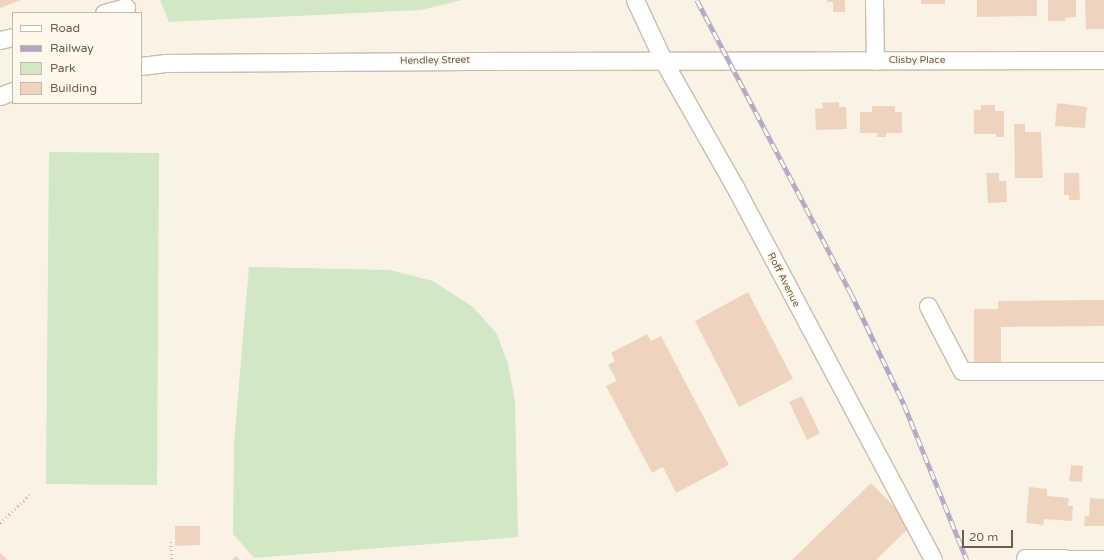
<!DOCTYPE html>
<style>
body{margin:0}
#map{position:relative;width:1104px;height:560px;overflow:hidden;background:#faf3e5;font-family:"Varela Round",sans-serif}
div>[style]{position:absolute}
.green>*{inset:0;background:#d1e7c5}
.building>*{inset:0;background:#eed4bf}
.path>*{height:2.5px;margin-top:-1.25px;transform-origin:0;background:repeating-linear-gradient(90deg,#d3b8a2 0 1px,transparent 0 4px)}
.roads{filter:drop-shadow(1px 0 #cbbcac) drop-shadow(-1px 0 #cbbcac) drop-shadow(0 1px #cbbcac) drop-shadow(0 -1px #cbbcac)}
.minor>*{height:17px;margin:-8.5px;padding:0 8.5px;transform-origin:8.5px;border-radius:8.5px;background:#fff}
.rail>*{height:4.5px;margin-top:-2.25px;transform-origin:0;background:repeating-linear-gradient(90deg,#fef7eb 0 9px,#b7a5c3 0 18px);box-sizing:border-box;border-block:1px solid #b7a5c3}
span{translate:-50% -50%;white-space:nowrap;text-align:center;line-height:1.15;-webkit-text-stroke:3.5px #fef7eb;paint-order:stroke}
.street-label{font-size:10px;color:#725c4c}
.legend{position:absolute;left:12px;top:12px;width:130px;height:92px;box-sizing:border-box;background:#fef7eb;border:1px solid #c6b9ab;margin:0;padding:5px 7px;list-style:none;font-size:12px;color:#725c4c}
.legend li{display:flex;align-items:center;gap:8px;height:20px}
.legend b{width:20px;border:1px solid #c6b9ab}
.scale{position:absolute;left:962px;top:530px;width:51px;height:18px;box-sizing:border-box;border:2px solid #725c4c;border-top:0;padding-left:5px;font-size:12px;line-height:14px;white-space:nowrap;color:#725c4c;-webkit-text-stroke:3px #fef7eb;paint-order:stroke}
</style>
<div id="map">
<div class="green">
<i style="clip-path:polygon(160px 0,462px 0,421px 10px,169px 22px)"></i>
<i style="clip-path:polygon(49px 152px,159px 153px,157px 485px,46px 484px)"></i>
<i style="clip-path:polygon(249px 267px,390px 270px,433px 281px,473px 307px,497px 334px,508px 364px,515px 401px,518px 537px,254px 558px,233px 534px,234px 443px)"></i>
</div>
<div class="building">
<i style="clip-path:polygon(0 0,21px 0,0 8px)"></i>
<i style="clip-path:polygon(827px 0,845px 0,845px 12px,833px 12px,833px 2px,827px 2px)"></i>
<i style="clip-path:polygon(921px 0,945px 0,945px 4px,921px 4px)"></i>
<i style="clip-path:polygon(977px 0,1037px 0,1037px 16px,977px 17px)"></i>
<i style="clip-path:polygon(1048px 0,1076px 0,1076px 17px,1065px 18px,1065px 21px,1048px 21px)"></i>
<i style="clip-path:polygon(1085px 0,1104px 0,1104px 29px,1086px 29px)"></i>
<i style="clip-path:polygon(839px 102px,839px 107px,846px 107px,847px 129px,816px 130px,815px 109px,823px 108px,822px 103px)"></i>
<i style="clip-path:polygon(1057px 103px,1087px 107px,1085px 128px,1055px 126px)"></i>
<i style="clip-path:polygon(981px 105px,995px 105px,995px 111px,1004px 111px,1004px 137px,996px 137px,996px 134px,974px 134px,974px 110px,981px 110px)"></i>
<i style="clip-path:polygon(872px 106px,895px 106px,895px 112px,902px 112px,902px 133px,886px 133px,886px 137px,877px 137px,877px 133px,860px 133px,860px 112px,872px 112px)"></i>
<i style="clip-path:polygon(1014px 124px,1025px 124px,1025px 132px,1041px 132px,1043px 178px,1015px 178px)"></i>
<i style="clip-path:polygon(986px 173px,999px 173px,999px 181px,1006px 181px,1007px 202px,988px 203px)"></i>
<i style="clip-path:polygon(1064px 173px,1079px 173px,1080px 200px,1069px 200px,1069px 195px,1064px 195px)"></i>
<i style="clip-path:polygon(748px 292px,793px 379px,739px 407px,695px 321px)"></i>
<i style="clip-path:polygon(1104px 300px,1104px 326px,1001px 327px,1001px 362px,974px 363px,974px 309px,998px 309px,998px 301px)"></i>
<i style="clip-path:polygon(647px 334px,651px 341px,661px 336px,729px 465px,676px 493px,663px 467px,652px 473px,606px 386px,617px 381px,608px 365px,615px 361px,611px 353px)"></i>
<i style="clip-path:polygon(802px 396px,820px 433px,807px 440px,789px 402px)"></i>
<i style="clip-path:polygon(1071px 465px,1083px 466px,1082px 482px,1069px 481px)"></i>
<i style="clip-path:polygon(871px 483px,912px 525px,876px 560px,792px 560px)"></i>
<i style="clip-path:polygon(1029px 487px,1047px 489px,1047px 496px,1069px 498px,1068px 506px,1073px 506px,1072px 521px,1044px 519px,1043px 525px,1026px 523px)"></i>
<i style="clip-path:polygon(1090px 498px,1104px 499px,1104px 526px,1084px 526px,1085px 516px,1089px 516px)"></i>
<i style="clip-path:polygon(175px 526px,200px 526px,200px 545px,175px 546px)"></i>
<i style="clip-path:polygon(0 553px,8px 560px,0 560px)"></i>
<i style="clip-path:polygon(236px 556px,240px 560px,232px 560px)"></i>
</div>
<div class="path">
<i style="left:0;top:523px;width:42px;rotate:-44deg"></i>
<i style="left:171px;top:542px;width:18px;rotate:87deg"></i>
</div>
<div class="roads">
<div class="minor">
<i style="left:635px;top:0;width:68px;rotate:64.9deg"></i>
<i style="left:664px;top:62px;width:144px;rotate:60.4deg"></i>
<i style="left:735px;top:187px;width:422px;rotate:62deg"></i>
<i style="left:874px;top:0;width:61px;rotate:89.1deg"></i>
<i style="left:104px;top:13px;width:23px;rotate:-15deg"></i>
<i style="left:0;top:40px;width:13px;rotate:-13deg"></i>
<i style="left:141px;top:66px;width:23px;rotate:-7deg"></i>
<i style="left:164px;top:63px;width:304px;rotate:-0.4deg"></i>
<i style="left:468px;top:61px;width:636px;rotate:-0.09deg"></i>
<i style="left:0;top:96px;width:14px;rotate:-21deg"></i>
<i style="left:928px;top:306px;width:73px;rotate:62.4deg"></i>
<i style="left:962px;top:371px;width:142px"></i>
<i style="left:1025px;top:558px;width:79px;rotate:0.7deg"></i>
</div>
</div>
<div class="rail">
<i style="left:697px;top:0;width:331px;rotate:62.3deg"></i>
<i style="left:851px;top:293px;width:123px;rotate:64.5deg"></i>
<i style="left:904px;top:404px;width:168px;rotate:68deg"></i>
</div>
<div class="street-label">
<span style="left:435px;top:61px;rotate:-1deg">Hendley Street</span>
<span style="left:917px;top:61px">Clisby Place</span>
<span style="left:783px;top:280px;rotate:63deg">Roff Avenue</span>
</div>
<ul class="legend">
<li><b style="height:5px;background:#fff"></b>Road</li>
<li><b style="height:5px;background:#b7a5c3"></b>Railway</li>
<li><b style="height:11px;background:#d1e7c5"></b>Park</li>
<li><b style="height:11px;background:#eed4bf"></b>Building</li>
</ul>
<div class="scale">20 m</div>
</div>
